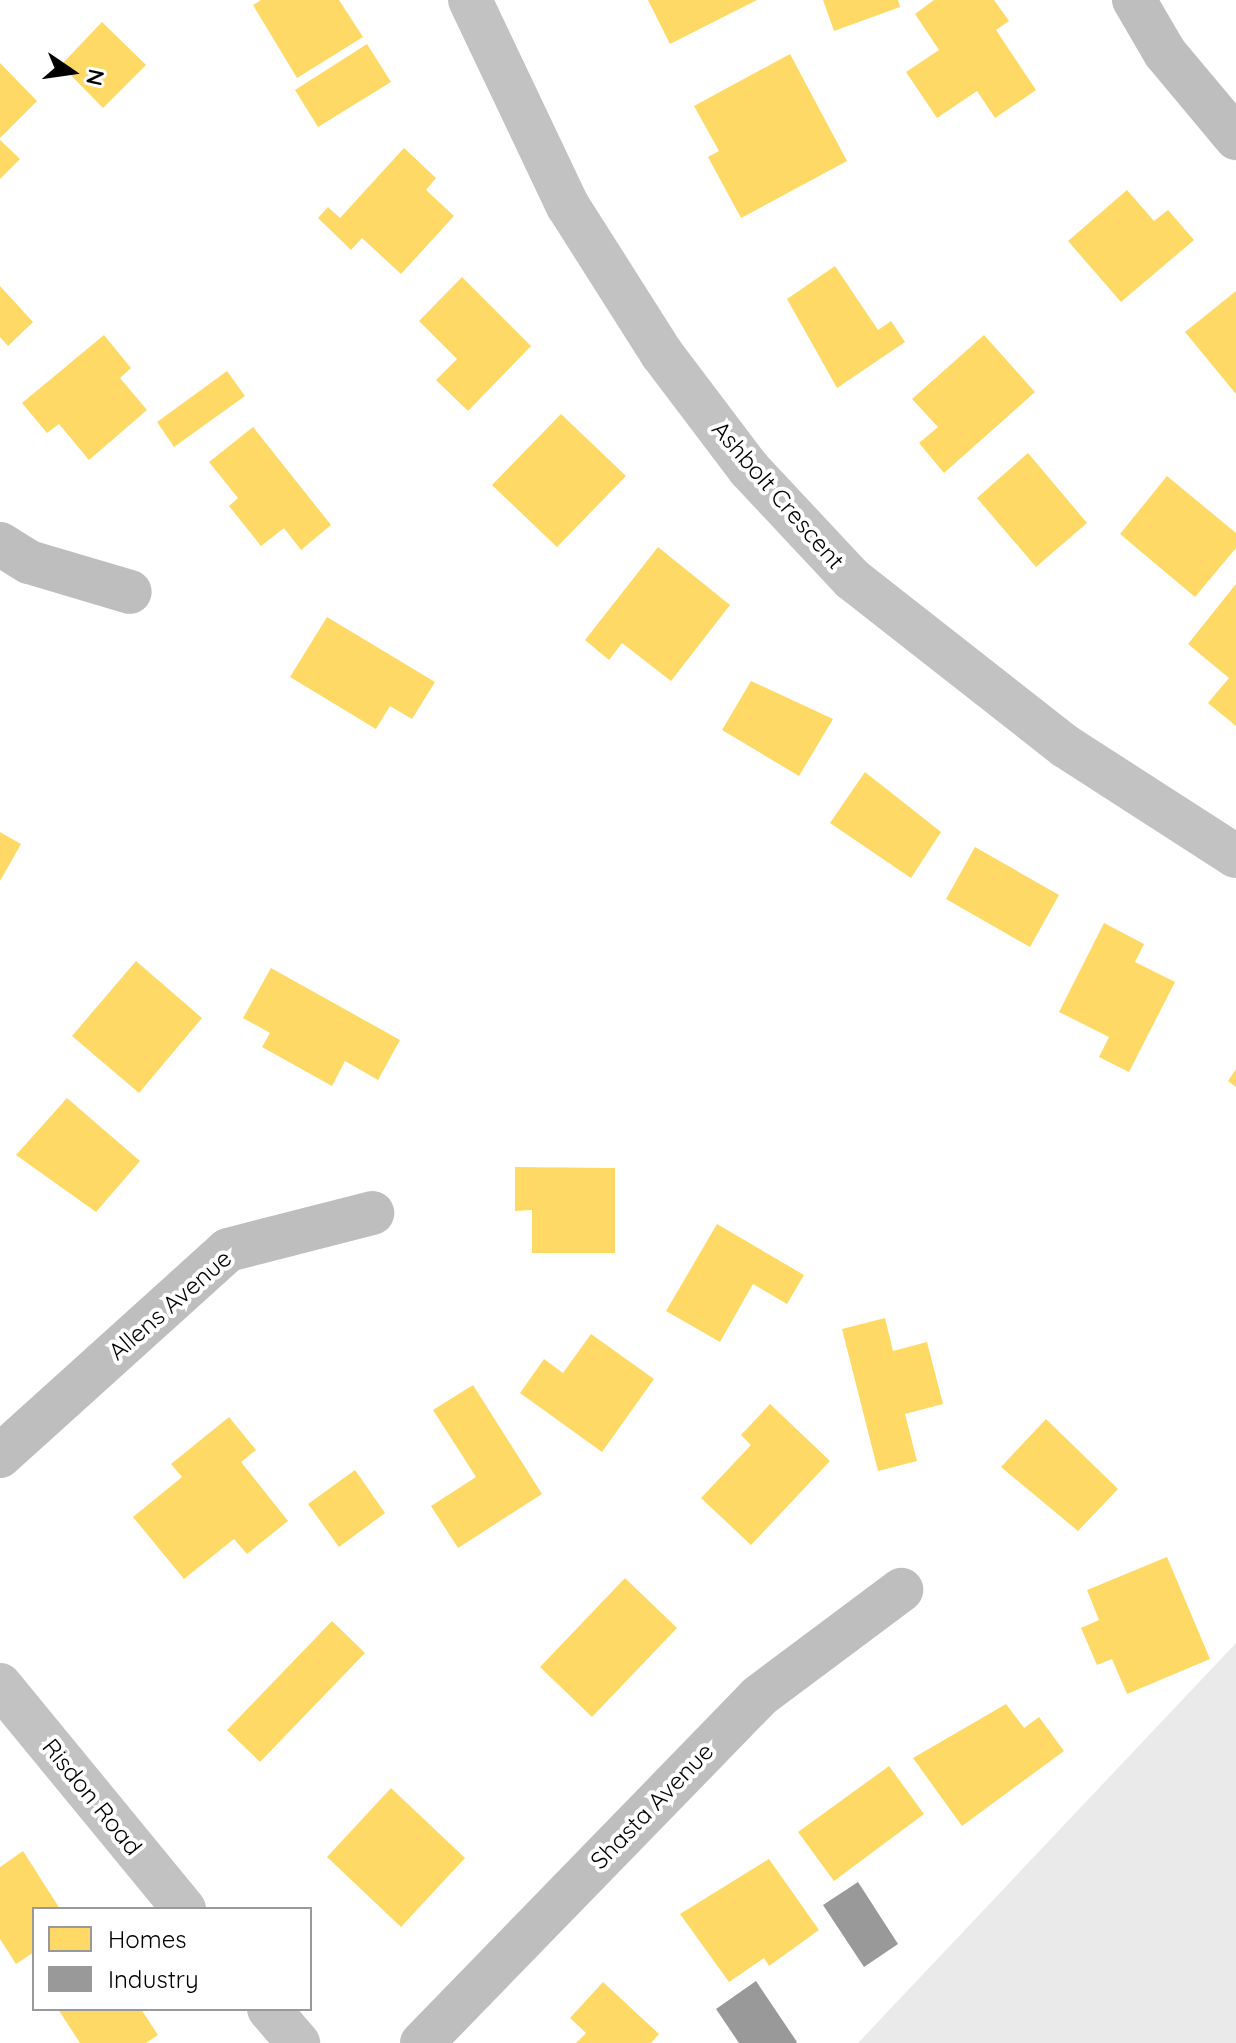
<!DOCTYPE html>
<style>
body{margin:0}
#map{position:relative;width:1236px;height:2043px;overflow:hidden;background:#fff;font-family:Quicksand,sans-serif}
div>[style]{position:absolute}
.green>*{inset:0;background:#eaeaea}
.homes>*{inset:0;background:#ffd966}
.industry>*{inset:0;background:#999}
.street>*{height:44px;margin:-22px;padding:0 22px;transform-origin:22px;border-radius:22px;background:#bebebe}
.secondary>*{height:44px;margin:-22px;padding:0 22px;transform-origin:22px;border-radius:22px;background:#c2c2c2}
span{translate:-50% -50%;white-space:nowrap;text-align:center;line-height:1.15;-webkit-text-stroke:8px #fff;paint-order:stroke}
.street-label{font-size:24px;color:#000}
.legend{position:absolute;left:32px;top:1907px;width:280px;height:104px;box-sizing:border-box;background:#fff;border:2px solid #999;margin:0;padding:10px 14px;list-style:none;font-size:24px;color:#000}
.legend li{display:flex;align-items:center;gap:16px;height:40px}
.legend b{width:40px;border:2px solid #999}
.north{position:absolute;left:32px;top:32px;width:80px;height:80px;-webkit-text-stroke:6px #fff;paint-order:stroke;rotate:103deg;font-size:22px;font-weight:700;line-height:32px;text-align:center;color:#000}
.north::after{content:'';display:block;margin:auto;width:28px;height:36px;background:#000;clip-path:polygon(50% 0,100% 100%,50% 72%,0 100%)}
</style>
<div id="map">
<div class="green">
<i style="clip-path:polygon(1236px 1642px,1236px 2043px,858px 2043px,1236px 1643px)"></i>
</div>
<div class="homes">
<i style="clip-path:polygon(261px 0,339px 0,363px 37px,297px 78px,253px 5px)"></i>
<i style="clip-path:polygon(648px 0,757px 0,670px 44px)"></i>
<i style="clip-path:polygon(823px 0,898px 0,900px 7px,834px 31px)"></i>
<i style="clip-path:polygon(934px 0,994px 0,1009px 21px,996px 30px,1036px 90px,995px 118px,977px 91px,937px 118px,906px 72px,939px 50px,915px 14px)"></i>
<i style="clip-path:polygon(102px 22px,146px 65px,103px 108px,61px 65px)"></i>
<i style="clip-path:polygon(367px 44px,391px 82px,318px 127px,295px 90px)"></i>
<i style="clip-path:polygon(790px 54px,847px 161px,741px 218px,708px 157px,719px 151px,694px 106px)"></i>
<i style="clip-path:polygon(0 63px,37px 101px,0 138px)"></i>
<i style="clip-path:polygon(0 140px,20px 159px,0 179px)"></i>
<i style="clip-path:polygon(404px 148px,436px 178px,426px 190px,454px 216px,401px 274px,362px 238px,351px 250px,318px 218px,328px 207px,340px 218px)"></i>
<i style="clip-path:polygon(1127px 190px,1154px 221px,1168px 210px,1194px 240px,1121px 302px,1068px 241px)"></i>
<i style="clip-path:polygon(835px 266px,878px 330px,891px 321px,905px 342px,837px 388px,787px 299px)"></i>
<i style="clip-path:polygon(462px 277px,531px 346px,468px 411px,436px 380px,457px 359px,419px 321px)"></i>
<i style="clip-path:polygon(0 286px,33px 322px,8px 346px,0 337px)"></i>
<i style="clip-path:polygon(1236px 291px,1236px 394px,1185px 332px)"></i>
<i style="clip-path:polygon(104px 335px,131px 368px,120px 378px,147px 410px,89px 460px,59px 424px,47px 433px,22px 403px)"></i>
<i style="clip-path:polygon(984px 335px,1035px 392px,944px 473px,919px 443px,938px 427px,912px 399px)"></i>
<i style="clip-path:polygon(227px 371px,245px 396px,174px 447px,157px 422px)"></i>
<i style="clip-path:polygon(561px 414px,626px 476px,557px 547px,492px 485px)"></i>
<i style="clip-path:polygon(253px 427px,331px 525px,301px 550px,284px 528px,261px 546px,229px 506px,238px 498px,209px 462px)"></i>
<i style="clip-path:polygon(1028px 453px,1087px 523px,1036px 567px,977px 498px)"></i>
<i style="clip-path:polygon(1167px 476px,1236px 533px,1236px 548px,1195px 597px,1120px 534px)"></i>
<i style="clip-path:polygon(658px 547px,730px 605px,671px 681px,622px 643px,609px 660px,585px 640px)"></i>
<i style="clip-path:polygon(1236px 584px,1236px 726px,1208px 703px,1229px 678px,1188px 644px)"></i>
<i style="clip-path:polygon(327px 617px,435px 682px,412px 719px,390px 706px,376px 729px,290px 677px)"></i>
<i style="clip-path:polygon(751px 681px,833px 719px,799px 776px,722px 730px)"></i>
<i style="clip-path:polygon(865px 772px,941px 832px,911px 878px,830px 823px)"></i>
<i style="clip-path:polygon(0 832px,21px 844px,0 881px)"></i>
<i style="clip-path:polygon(975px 847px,1059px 895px,1030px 947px,946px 899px)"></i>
<i style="clip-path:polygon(1104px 923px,1144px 944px,1135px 962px,1175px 982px,1129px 1072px,1099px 1057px,1109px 1037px,1059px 1012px)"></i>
<i style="clip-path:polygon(136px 961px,202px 1018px,139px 1093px,72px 1036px)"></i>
<i style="clip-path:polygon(271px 968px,400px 1040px,378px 1080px,345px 1061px,332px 1086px,262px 1047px,270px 1033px,243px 1018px)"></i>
<i style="clip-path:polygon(1236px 1069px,1236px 1087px,1228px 1081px)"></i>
<i style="clip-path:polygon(67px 1098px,140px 1161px,96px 1212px,16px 1155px)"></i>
<i style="clip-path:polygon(515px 1167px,615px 1168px,615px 1253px,532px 1253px,532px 1210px,515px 1211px)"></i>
<i style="clip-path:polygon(717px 1224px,804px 1275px,787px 1304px,753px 1284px,720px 1342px,666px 1311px)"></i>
<i style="clip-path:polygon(885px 1318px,893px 1351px,927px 1342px,943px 1404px,905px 1414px,917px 1461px,878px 1471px,842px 1329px)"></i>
<i style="clip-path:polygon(591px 1334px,654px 1379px,602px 1452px,520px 1393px,544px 1359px,563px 1373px)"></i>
<i style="clip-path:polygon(473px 1385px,542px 1494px,458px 1548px,431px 1506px,476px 1477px,433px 1410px)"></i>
<i style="clip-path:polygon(770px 1404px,830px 1461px,751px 1545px,701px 1498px,751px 1445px,741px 1435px)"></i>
<i style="clip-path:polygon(229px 1417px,256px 1450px,241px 1462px,288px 1521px,247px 1554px,234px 1539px,184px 1579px,133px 1517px,182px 1477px,171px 1464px)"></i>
<i style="clip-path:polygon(1046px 1419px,1118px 1489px,1078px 1531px,1001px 1467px)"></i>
<i style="clip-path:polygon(355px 1470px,385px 1513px,339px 1547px,308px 1504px)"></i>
<i style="clip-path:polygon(1167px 1557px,1210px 1659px,1127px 1694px,1112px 1659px,1097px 1665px,1081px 1628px,1099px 1620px,1087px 1590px)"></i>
<i style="clip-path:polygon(625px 1578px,677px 1628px,592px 1717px,540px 1667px)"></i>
<i style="clip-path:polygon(332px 1621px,365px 1653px,260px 1762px,227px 1730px)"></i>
<i style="clip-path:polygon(1006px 1704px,1024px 1728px,1039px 1717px,1064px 1751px,962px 1826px,913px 1758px)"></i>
<i style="clip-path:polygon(889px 1766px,924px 1814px,834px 1881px,798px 1832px)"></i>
<i style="clip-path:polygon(391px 1788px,465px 1858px,401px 1927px,327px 1857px)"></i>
<i style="clip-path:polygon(23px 1851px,60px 1909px,34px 1909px,34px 1952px,16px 1964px,0 1939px,0 1867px)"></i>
<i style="clip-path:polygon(769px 1859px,819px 1930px,769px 1966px,764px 1958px,729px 1982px,680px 1914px)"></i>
<i style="clip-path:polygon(603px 1982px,659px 2034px,651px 2043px,576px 2043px,586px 2033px,570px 2018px)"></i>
<i style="clip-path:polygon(58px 2009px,141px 2009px,158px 2035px,146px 2043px,80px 2043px)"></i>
</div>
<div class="industry">
<i style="clip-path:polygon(858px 1882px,898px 1944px,864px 1967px,823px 1905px)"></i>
<i style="clip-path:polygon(756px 1981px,797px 2042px,796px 2043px,739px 2043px,716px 2009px)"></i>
</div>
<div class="street">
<i style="left:1134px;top:0;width:61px;rotate:59.7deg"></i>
<i style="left:1165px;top:53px;width:111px;rotate:50.1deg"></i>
<i style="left:0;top:544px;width:34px;rotate:32deg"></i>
<i style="left:29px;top:562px;width:105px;rotate:16.5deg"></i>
<i style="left:0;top:1456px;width:307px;rotate:-42.1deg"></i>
<i style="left:228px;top:1250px;width:149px;rotate:-14.4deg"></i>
<i style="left:422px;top:2043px;width:482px;rotate:-45.8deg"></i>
<i style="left:758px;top:1697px;width:179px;rotate:-36.8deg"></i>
</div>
<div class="secondary">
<i style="left:470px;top:0;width:228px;rotate:64.6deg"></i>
<i style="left:568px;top:206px;width:175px;rotate:57.6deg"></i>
<i style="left:662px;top:354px;width:144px;rotate:52.9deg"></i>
<i style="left:749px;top:469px;width:151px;rotate:46.9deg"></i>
<i style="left:852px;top:579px;width:271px;rotate:38.1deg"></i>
<i style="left:1065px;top:746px;width:203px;rotate:32.8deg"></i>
<i style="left:0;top:1685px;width:290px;rotate:50.6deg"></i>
<i style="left:269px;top:2009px;width:45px;rotate:49.5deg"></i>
</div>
<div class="street-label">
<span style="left:778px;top:495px;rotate:49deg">Ashbolt Crescent</span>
<span style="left:170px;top:1305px;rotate:-41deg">Allens Avenue</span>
<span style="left:92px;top:1797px;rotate:51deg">Risdon Road</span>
<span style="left:652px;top:1806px;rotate:-46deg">Shasta Avenue</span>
</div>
<ul class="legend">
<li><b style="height:22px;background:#ffd966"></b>Homes</li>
<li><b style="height:22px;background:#999"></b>Industry</li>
</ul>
<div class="north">N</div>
</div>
